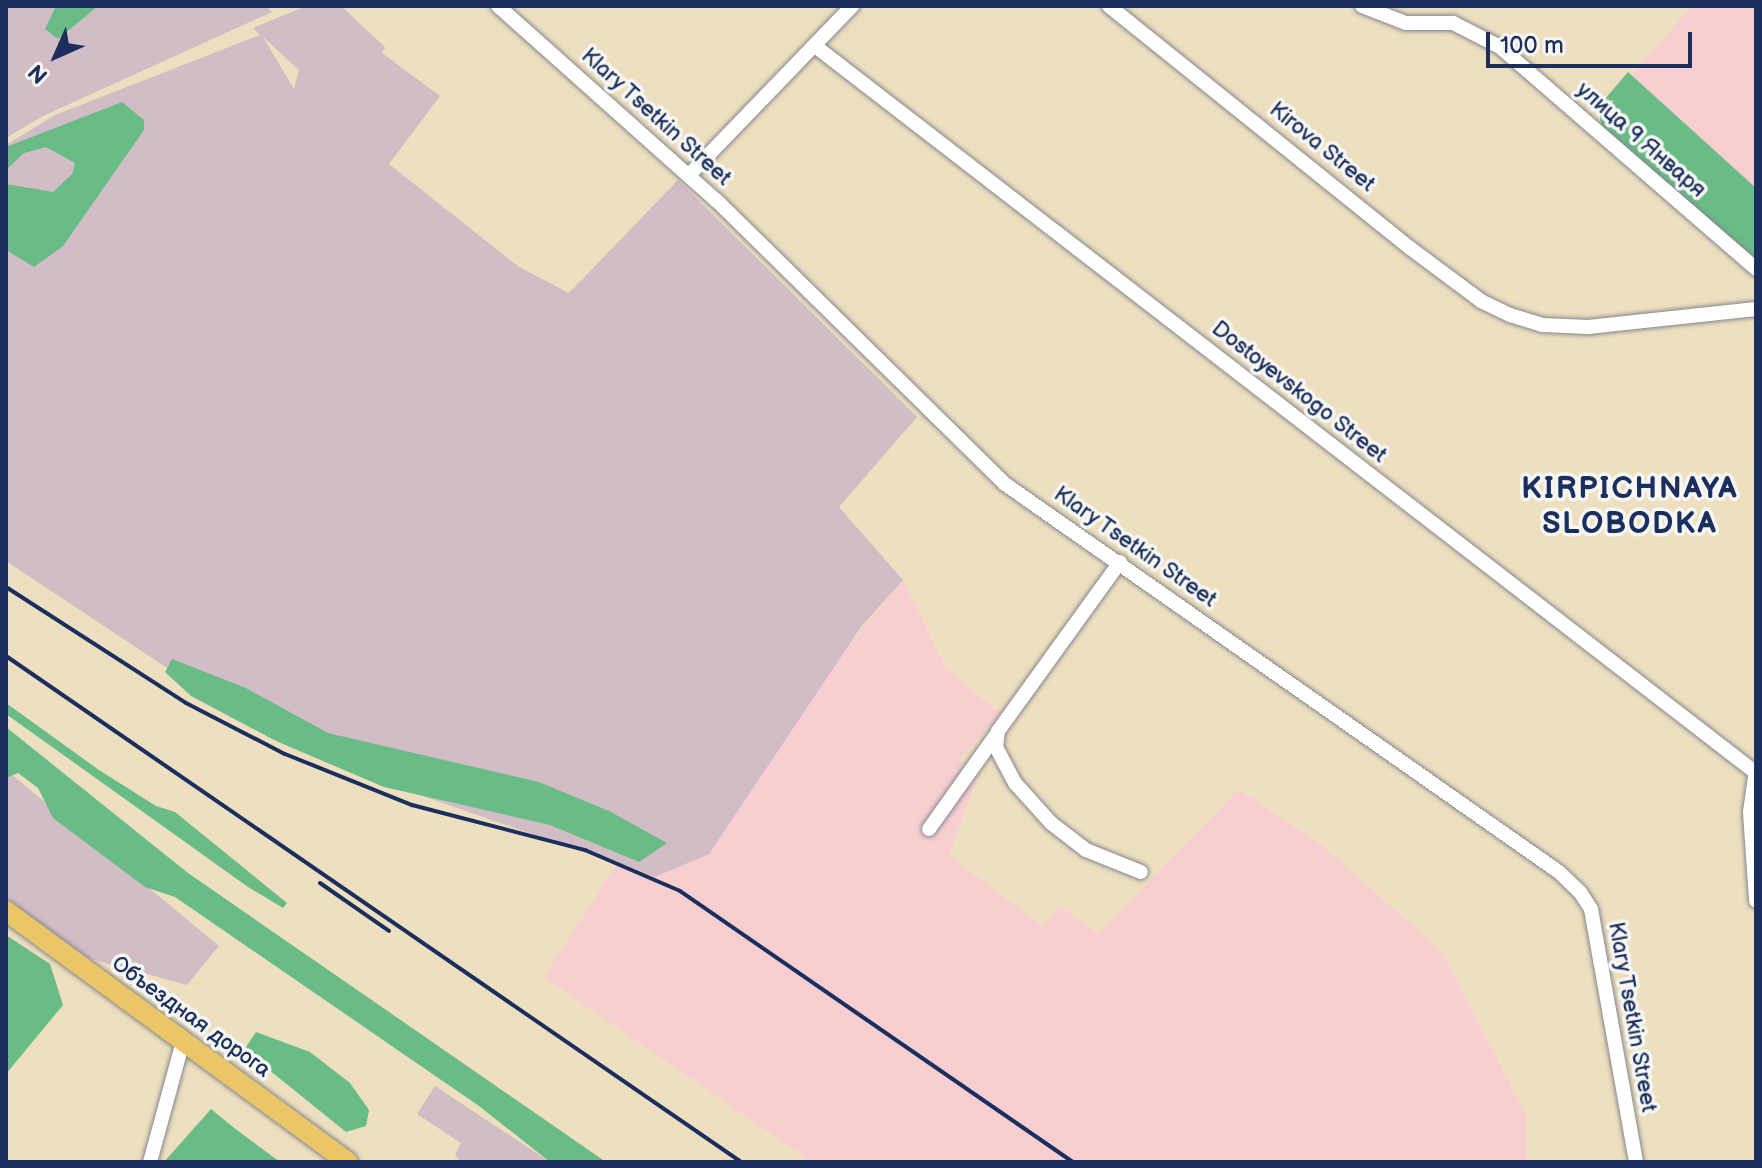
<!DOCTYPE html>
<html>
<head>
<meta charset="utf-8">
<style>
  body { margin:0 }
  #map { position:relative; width:1762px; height:1168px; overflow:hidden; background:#eddfbf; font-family:"Balsamiq Sans",sans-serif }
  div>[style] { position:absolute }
  .built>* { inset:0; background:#f7cfd1 }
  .industrial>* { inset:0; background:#d2bdc6 }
  .forest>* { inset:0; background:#6abc87 }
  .roads { filter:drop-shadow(0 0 2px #84878e) drop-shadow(0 0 2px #84878e) }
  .street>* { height:14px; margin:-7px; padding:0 7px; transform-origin:7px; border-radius:7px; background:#fff }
  .primary>* { height:20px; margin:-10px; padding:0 10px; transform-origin:10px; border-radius:10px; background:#ebc669 }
  .rail>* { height:4px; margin:-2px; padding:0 2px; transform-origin:2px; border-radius:2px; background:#1b2f5e }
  span { translate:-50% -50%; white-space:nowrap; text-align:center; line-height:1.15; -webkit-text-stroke:7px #f6f6f2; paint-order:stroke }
  .street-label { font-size:22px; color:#1b2f5e }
  .district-label { font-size:30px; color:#1b2f5e; font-weight:700; letter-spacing:2px }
  .frame { position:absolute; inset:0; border:8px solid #1b2f5e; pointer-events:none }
  .north { position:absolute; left:16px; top:16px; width:80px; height:80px; -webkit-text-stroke:6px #f6f6f2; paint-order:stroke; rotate:225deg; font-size:22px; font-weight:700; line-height:32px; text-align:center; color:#1b2f5e }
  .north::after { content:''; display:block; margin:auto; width:28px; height:36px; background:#1b2f5e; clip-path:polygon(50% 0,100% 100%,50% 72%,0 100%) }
  .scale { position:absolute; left:1486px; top:32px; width:206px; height:36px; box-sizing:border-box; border:4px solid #1b2f5e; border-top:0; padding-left:10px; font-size:24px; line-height:28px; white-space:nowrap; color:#1b2f5e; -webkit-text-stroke:6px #f6f6f2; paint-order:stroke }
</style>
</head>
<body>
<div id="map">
  <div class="built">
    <i style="clip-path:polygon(1692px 6px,1756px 6px,1756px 232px,1607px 102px)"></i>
    <i style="clip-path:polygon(903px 580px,946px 669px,1001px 714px,959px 760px,977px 777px,949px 856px,1043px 926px,1060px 906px,1098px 934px,1238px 790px,1320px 844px,1443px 953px,1526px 1115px,1527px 1162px,812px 1162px,544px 977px,619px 861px,655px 877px)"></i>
  </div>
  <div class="industrial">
    <i style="clip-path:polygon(6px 6px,266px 6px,272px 12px,43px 116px,6px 138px)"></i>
    <i style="clip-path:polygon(evenodd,306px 6px,341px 6px,385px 47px,382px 53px,440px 96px,389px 164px,519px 267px,569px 293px,678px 180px,917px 417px,839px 507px,903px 580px,861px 627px,709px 854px,655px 877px,417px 794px,173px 672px,6px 561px,6px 145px,55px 115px,260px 35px,253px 28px,306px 6px,263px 37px,299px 70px,294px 89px,263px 37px)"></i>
    <i style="clip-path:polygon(6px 770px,219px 946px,187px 985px,87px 958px,6px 898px)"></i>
    <i style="clip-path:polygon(435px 1086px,550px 1162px,461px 1162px,455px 1155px,461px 1143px,417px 1114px)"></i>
  </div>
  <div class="forest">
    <i style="clip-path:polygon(56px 6px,98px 6px,58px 39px,45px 29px)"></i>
    <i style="clip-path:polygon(1628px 72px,1756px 188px,1756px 263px,1601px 127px,1599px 106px)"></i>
    <i style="clip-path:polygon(122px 102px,144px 120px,144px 130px,63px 246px,34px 267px,6px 250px,6px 184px,53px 192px,72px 174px,75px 163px,46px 147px,24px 153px,6px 170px,6px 147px)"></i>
    <i style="clip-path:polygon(172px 659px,246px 688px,328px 733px,539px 782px,609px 811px,667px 843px,639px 862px,550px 825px,384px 787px,276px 741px,191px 696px,165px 672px)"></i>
    <i style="clip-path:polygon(6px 703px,99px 770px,156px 806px,175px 812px,287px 903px,283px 908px,248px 887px,6px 714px)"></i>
    <i style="clip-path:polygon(6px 727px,188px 873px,606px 1162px,550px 1162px,479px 1106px,175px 897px,145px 887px,53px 818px,38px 788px,18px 773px,6px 778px)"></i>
    <i style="clip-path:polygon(6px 935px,50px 964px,63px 1005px,6px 1074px)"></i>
    <i style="clip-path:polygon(256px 1032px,310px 1052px,350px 1083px,369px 1110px,366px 1126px,346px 1132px,263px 1065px,246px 1047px)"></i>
    <i style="clip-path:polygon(211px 1109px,233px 1127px,280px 1162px,164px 1162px)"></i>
  </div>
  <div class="roads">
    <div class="street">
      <i style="left:498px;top:6px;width:292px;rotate:41.7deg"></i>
      <i style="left:716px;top:200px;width:405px;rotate:44.5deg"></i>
      <i style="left:1005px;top:484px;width:676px;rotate:35.01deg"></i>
      <i style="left:1559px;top:872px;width:29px;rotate:44deg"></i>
      <i style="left:1580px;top:892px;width:20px;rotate:57deg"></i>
      <i style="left:1591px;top:909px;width:257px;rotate:79.9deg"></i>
      <i style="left:1109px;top:6px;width:386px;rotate:38.8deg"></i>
      <i style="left:1410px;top:248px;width:89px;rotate:36.7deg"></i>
      <i style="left:1481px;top:301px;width:32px;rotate:26deg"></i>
      <i style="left:1510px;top:315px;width:34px;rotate:17deg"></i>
      <i style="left:1543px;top:325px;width:45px;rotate:2.5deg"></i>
      <i style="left:1588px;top:327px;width:169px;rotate:-6.1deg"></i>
      <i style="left:1362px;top:6px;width:47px;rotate:21.1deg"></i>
      <i style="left:1406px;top:23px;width:47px"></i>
      <i style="left:1453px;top:23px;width:53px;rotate:27.1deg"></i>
      <i style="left:1500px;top:47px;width:339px;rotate:40.9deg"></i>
      <i style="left:815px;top:46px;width:1188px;rotate:37.68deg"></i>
      <i style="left:689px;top:175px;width:235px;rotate:-46deg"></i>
      <i style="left:1120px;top:562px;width:208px;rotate:125.8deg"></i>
      <i style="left:998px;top:731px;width:16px;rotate:97deg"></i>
      <i style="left:996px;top:747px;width:41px;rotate:62.2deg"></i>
      <i style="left:1015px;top:783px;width:54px;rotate:48deg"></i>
      <i style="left:1051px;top:823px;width:44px;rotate:37.6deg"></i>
      <i style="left:1086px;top:850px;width:59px;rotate:21.8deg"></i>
      <i style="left:1756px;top:770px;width:42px;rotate:98.1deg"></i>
      <i style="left:1750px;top:812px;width:89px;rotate:86.1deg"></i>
      <i style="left:929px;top:829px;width:115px;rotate:-54.5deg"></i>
      <i style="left:150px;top:1162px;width:125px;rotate:-74.7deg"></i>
    </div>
    <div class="primary">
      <i style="left:6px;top:911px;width:424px;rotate:36.3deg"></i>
    </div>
  </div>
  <div class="rail">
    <i style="left:6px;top:587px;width:214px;rotate:32.8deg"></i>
    <i style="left:186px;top:703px;width:111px;rotate:27.3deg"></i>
    <i style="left:285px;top:754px;width:137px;rotate:21.9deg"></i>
    <i style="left:412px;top:805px;width:179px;rotate:14.6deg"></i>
    <i style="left:585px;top:850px;width:103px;rotate:23.3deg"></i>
    <i style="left:680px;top:891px;width:477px;rotate:34.6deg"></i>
    <i style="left:6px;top:656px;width:892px;rotate:34.54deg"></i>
    <i style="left:320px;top:883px;width:84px;rotate:34.8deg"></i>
  </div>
  <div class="street-label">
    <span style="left:656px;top:117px;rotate:42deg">Klary Tsetkin Street</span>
    <span style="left:1641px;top:140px;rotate:41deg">улица 9 Января</span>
    <span style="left:1322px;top:147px;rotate:39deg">Kirova Street</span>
    <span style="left:1299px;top:392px;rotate:38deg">Dostoyevskogo Street</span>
    <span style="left:1135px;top:547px;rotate:35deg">Klary Tsetkin Street</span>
    <span style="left:191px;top:1017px;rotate:36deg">Объездная дорога</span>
    <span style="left:1632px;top:1017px;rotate:80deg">Klary Tsetkin Street</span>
  </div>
  <div class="district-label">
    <span style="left:1630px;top:506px">KIRPICHNAYA<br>SLOBODKA</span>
  </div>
  <div class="frame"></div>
  <div class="north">N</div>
  <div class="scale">100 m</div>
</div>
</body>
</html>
